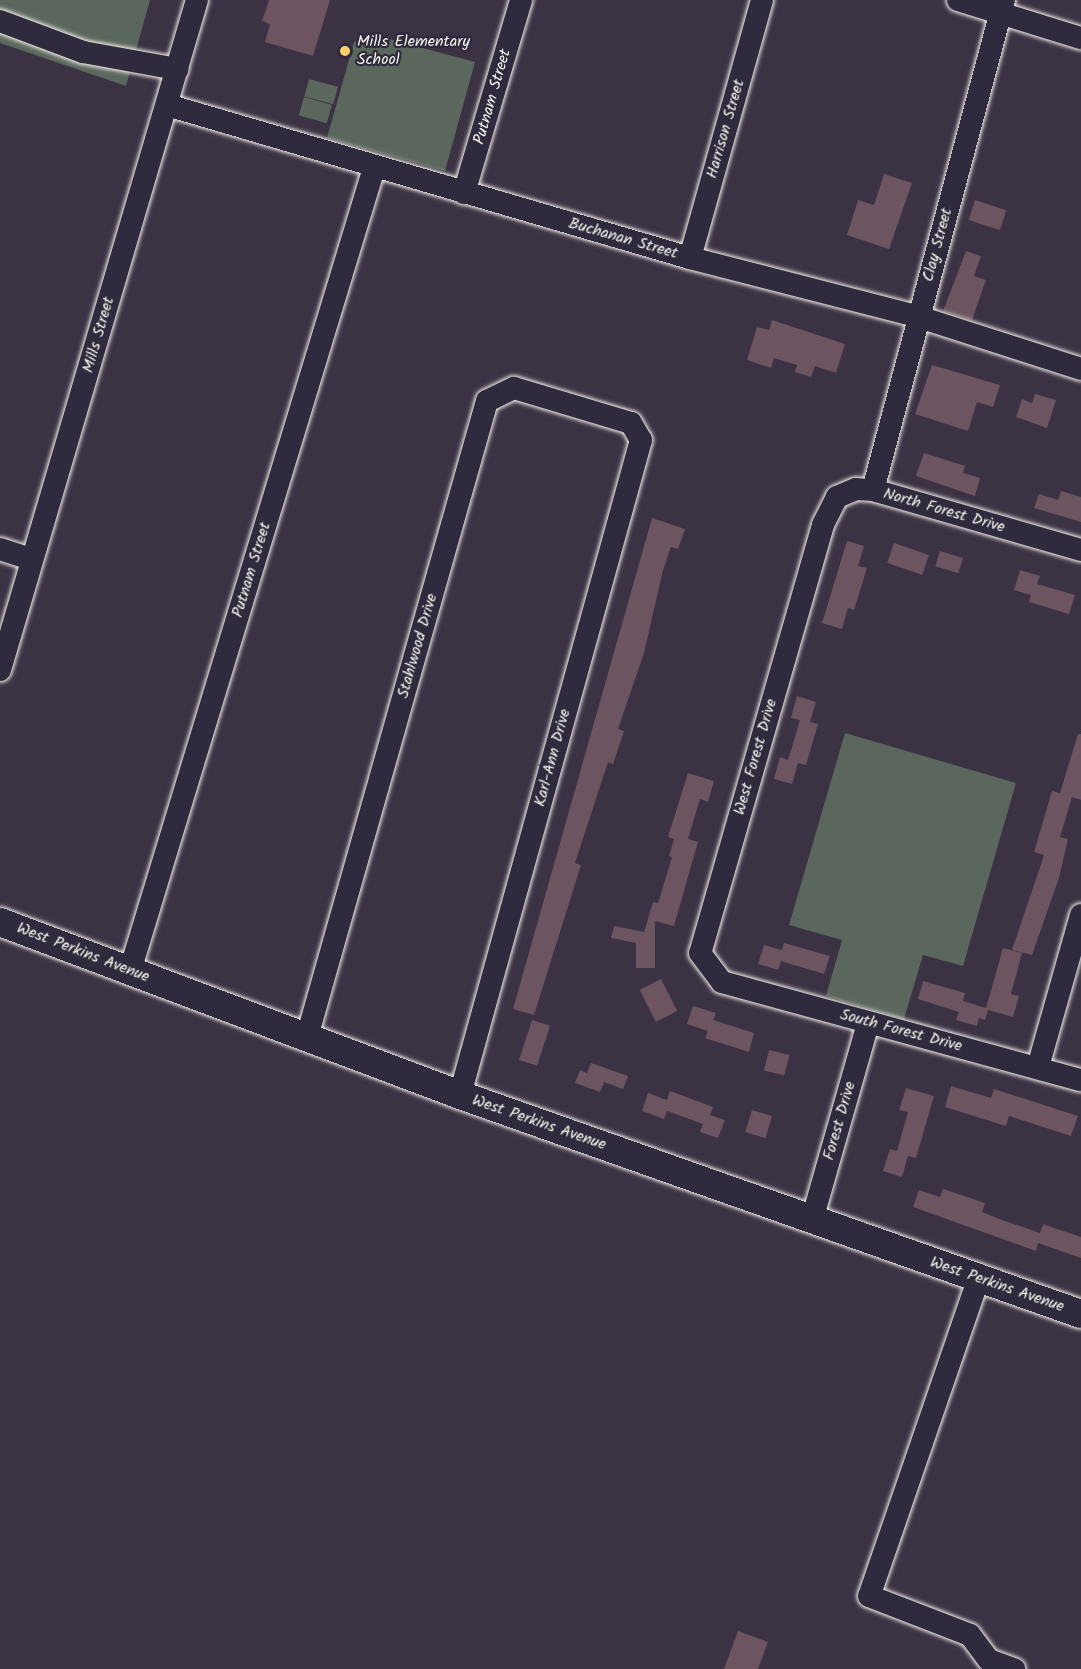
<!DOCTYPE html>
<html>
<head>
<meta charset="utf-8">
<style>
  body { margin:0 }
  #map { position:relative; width:1081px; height:1669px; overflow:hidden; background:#3b3244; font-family:Kalam,sans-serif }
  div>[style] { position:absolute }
  .green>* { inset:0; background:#5b675d; transform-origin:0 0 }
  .building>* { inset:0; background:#6c5460; transform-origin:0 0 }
  .roads { filter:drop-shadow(0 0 2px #f4f1e8) drop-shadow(0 0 2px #f4f1e8) }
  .minor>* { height:22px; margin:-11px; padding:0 11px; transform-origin:11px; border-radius:11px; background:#2f2a3d }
  .major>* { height:28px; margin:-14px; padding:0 14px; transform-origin:14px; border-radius:14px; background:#2f2a3d }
  .dots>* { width:16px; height:16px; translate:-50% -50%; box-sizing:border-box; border:3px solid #2f2a3d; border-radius:50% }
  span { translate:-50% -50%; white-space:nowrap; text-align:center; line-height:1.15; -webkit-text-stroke:4.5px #2f2a3d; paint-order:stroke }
  .poi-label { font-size:16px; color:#f4f1e8 }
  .left { translate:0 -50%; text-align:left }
  .street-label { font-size:16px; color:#f4f1e8 }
</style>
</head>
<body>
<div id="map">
  <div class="green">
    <i style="clip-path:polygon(0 0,150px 0,126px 86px,0 43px)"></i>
    <i style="clip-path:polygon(374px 35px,475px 62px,445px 171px,327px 138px,354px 42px)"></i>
    <i style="left:309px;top:79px;width:30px;height:18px;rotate:15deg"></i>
    <i style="left:304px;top:97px;width:29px;height:19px;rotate:16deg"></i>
    <i style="clip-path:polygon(845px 733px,1016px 783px,963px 966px,923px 955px,904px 1019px,826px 996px,842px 940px,789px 925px)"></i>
  </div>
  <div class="building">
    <i style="clip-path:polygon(269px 0,330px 0,313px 56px,265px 42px,270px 24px,262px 21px)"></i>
    <i style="clip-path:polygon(884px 174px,912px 183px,889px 249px,847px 235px,858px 200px,874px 205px)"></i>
    <i style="left:975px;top:200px;width:33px;height:21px;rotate:18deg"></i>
    <i style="clip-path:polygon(966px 251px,981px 256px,974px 276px,986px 280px,972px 320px,943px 311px)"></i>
    <i style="clip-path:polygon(772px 320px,845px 344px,836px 373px,815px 366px,811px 377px,795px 372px,797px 365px,774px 358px,771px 368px,747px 360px,757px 327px,769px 330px)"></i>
    <i style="clip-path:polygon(932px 365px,1000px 385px,993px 407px,977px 402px,968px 431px,915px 414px)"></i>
    <i style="clip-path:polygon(1035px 394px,1056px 400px,1047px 428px,1016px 417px,1022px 399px,1032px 403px)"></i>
    <i style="clip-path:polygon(924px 453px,965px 466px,963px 473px,980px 478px,975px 496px,916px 476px)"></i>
    <i style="clip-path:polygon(1061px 491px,1081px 497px,1081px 522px,1034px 508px,1039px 494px,1058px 500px)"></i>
    <i style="clip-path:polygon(652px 518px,685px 529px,678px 549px,671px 547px,663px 570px,644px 653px,618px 729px,624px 731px,613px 764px,608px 762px,575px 863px,581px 865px,534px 1015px,513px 1009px)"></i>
    <i style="clip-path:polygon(847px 541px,864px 546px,858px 566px,867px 568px,854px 610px,848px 608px,842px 629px,822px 623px)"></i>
    <i style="left:894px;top:543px;width:37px;height:21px;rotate:19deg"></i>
    <i style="left:940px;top:551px;width:24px;height:16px;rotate:17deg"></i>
    <i style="clip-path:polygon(1020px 570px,1040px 576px,1037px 584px,1075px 595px,1069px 614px,1029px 602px,1031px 595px,1014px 590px)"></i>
    <i style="clip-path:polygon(797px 696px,816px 702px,810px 722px,818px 724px,806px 765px,798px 763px,792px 784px,774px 779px,780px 757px,788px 760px,800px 720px,791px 718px)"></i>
    <i style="clip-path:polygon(1078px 734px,1081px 734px,1081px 800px,1072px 797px,1060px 837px,1068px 839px,1059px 878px,1032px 955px,1012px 950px,1044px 855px,1034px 852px,1052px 791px,1060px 793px)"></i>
    <i style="clip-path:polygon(688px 773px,714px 781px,708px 802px,700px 799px,688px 839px,698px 842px,674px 926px,655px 921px,655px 968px,636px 968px,636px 943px,611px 938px,614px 926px,644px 932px,653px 902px,658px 903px,672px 857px,669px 856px,674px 839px,668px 837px)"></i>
    <i style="clip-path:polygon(784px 943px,830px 956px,824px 974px,781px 961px,778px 970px,758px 964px,764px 945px,782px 950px)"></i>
    <i style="clip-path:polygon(1003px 948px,1022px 953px,1011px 994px,1019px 996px,1013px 1017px,988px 1010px,985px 1020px,979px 1018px,977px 1026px,956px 1020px,959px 1012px,918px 999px,923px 981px,965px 993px,963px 1001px,986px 1008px)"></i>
    <i style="left:661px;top:979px;width:36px;height:24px;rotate:63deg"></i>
    <i style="clip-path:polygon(693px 1006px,716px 1013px,713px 1020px,754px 1033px,749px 1052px,705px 1038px,708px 1031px,687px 1024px)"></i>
    <i style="left:532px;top:1020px;width:19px;height:42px;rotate:18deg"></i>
    <i style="left:769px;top:1050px;width:21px;height:21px;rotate:14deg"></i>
    <i style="clip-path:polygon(591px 1063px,628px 1076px,623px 1089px,604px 1082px,600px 1092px,575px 1083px,580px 1070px,587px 1073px)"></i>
    <i style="clip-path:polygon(951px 1086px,991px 1098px,994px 1089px,1078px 1116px,1071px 1136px,1009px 1116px,1006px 1126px,945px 1107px)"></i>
    <i style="clip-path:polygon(906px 1088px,934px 1096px,916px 1158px,908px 1156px,902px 1177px,883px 1171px,890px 1149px,897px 1151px,908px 1112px,899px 1110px)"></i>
    <i style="clip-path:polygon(670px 1091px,713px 1107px,710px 1115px,725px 1120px,718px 1138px,700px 1132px,703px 1124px,667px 1111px,664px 1119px,642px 1111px,648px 1093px,667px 1100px)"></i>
    <i style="left:752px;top:1110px;width:21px;height:23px;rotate:17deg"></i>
    <i style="clip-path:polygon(943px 1189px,985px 1203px,982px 1212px,1002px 1220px,1040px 1233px,1043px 1224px,1081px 1237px,1081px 1258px,1038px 1243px,1036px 1251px,913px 1207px,919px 1190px,940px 1197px)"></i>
    <i style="clip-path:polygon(738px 1631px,768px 1642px,758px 1669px,724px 1669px)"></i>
  </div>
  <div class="roads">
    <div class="minor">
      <i style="left:958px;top:0;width:129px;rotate:17.2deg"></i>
      <i style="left:0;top:21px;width:89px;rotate:20.5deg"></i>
      <i style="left:83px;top:52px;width:96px;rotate:10.3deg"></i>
      <i style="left:167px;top:105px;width:545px;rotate:16.31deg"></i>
      <i style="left:690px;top:258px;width:236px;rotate:14.4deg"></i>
      <i style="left:919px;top:317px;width:170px;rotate:17.8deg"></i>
      <i style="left:464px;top:193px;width:201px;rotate:-73.5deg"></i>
      <i style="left:690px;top:258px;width:268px;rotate:-74.4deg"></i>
      <i style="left:873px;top:490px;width:507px;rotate:-75.03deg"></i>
      <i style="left:0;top:549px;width:33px;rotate:18deg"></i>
      <i style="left:1081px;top:550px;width:216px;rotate:-163.9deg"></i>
      <i style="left:873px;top:490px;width:17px;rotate:-177deg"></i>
      <i style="left:856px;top:489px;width:21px;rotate:157deg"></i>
      <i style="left:837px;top:497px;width:31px;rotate:117deg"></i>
      <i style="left:823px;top:525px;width:445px;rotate:106deg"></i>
      <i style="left:700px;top:953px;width:36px;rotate:53deg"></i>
      <i style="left:722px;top:982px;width:372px;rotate:15.3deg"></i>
      <i style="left:0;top:670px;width:698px;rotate:-73.62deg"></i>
      <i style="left:130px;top:971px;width:839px;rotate:-73.1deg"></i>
      <i style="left:307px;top:1037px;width:661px;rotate:-74.2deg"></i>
      <i style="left:487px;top:401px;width:30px;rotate:-26deg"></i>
      <i style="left:514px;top:388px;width:122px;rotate:16.7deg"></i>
      <i style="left:631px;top:423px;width:20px;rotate:60deg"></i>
      <i style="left:641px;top:440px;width:680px;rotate:105.45deg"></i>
      <i style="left:1038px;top:1067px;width:158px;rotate:-74.2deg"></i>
      <i style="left:812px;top:1220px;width:205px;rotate:-74.1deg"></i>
      <i style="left:978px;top:1280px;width:334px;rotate:109deg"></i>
      <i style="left:869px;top:1596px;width:108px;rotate:21.1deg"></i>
      <i style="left:970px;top:1635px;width:31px;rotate:53deg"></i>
      <i style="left:989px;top:1660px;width:27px;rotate:20deg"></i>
    </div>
    <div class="major">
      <i style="left:0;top:922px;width:491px;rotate:20.6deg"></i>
      <i style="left:460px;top:1095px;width:658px;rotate:19.43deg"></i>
    </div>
  </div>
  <div class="dots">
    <i style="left:345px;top:51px;background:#ffd166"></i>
  </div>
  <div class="poi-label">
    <span class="left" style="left:357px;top:51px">Mills Elementary<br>School</span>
  </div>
  <div class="street-label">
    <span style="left:493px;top:97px;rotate:-74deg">Putnam Street</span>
    <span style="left:726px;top:129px;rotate:-74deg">Harrison Street</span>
    <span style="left:623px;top:239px;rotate:16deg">Buchanan Street</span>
    <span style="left:938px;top:245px;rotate:-75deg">Clay Street</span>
    <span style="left:99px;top:335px;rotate:-74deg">Mills Street</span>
    <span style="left:944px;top:511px;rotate:16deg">North Forest Drive</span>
    <span style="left:252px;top:570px;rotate:-73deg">Putnam Street</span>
    <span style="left:418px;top:646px;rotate:-74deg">Stahlwood Drive</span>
    <span style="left:756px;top:757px;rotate:-74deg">West Forest Drive</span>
    <span style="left:553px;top:758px;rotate:-75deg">Karl-Ann Drive</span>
    <span style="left:83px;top:953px;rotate:21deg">West Perkins Avenue</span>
    <span style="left:901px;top:1031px;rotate:15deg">South Forest Drive</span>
    <span style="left:840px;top:1121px;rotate:-74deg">Forest Drive</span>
    <span style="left:539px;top:1123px;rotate:19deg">West Perkins Avenue</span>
    <span style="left:997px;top:1285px;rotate:19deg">West Perkins Avenue</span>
  </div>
</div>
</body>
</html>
